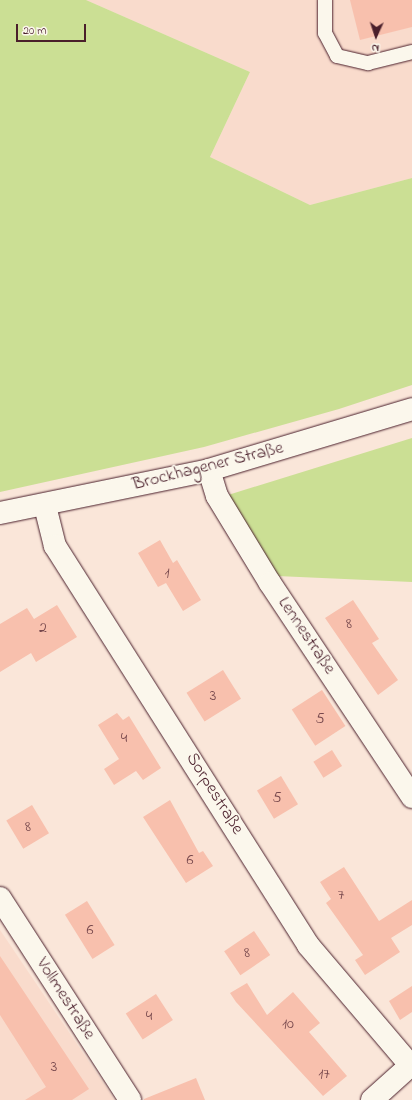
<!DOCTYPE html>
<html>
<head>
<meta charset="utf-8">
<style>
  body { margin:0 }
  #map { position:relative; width:412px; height:1100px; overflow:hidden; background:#fae6d9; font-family:"Indie Flower",sans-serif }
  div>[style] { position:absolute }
  .built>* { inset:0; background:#f9dbcc }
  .green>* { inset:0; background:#cbdf94 }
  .building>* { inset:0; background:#f8c0ad; transform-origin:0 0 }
  .roads { filter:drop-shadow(0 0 1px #4a1f2b) drop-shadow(0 0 1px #4a1f2b) }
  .service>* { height:14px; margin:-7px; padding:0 7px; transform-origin:7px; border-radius:7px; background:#fbf7ec }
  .minor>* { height:22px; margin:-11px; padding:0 11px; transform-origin:11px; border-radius:11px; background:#fbf7ec }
  .secondary>* { height:22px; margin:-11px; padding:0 11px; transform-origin:11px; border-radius:11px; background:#fbf7ec }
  span { translate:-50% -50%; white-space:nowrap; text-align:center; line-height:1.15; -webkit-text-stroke:3.5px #fbf7ec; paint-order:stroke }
  .number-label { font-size:16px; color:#76474c }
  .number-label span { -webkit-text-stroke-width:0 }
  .street-label { font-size:18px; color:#4a1f2b }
  .north { position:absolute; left:356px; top:16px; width:40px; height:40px; -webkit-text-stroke:3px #fbf7ec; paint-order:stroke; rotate:183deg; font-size:11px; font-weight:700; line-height:16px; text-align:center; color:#4a1f2b }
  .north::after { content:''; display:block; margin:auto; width:14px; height:18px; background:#4a1f2b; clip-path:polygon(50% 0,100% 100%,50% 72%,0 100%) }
  .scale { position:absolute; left:16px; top:24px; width:70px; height:18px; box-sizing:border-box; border:2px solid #4a1f2b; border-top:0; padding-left:5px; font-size:12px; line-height:14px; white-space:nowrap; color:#4a1f2b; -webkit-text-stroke:3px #fbf7ec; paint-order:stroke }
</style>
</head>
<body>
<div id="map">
  <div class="built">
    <i style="clip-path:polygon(86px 0,412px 0,412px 178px,310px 205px,210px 157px,250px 72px)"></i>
    <i style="clip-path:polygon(0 930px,112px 1096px,114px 1100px,0 1100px)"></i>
  </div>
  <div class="green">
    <i style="clip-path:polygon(0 0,86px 0,250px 72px,210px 157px,310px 205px,412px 178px,412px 385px,339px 409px,204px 447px,0 492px)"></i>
    <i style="clip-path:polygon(412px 438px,412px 582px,277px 576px,228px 495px)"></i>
  </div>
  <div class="building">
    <i style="clip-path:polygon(350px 0,412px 0,412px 27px,360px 40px)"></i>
    <i style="clip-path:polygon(160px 540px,173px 563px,177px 560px,201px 600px,183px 611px,166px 583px,158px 587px,138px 553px)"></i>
    <i style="clip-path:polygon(353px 600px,379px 639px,372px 643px,398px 680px,378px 695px,325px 618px)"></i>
    <i style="clip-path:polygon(57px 605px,77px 637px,36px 662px,31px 653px,0 672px,0 624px,27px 608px,34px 619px)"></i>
    <i style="left:223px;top:670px;width:34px;height:43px;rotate:58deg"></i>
    <i style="left:322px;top:690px;width:43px;height:36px;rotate:57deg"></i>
    <i style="clip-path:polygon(117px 713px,123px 720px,129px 716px,161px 768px,143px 780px,136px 771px,114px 785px,104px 769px,119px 759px,98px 725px)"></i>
    <i style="left:332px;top:750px;width:19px;height:22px;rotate:58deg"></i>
    <i style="left:281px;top:776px;width:33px;height:28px;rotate:59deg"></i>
    <i style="clip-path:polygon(170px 800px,199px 853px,203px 851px,213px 866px,186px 883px,143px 817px)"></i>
    <i style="left:32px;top:805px;width:33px;height:30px;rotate:59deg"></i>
    <i style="clip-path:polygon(344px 867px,379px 921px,412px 900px,412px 925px,391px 938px,400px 952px,365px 975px,355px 960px,363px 955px,326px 903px,331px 899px,320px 882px)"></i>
    <i style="left:87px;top:901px;width:52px;height:26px;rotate:58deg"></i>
    <i style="left:254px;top:931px;width:29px;height:36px;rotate:56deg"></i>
    <i style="clip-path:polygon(0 956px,89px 1089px,72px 1100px,25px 1100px,46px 1087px,0 1015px)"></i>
    <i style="clip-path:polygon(247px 983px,267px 1015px,293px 992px,320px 1023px,309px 1032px,347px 1076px,323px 1096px,236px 1002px,230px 993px)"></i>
    <i style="clip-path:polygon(412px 986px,412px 1012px,400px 1020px,389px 1001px)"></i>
    <i style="left:156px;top:994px;width:31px;height:36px;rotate:57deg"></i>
    <i style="clip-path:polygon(196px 1078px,205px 1100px,144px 1100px,144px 1099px)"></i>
  </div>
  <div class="roads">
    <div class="service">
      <i style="left:325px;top:0;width:33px;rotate:90deg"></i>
      <i style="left:325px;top:33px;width:26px;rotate:62deg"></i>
      <i style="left:337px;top:56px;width:32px;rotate:13deg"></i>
      <i style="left:368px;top:63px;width:45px;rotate:-14deg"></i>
    </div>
    <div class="minor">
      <i style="left:209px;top:470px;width:27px;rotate:73deg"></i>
      <i style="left:217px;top:496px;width:102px;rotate:58.7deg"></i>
      <i style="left:270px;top:583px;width:257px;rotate:56.4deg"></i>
      <i style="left:45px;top:506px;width:41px;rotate:76deg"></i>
      <i style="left:55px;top:546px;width:472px;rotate:57.6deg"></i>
      <i style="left:308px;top:945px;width:157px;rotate:49.6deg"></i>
      <i style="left:0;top:898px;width:240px;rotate:57.2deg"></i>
      <i style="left:372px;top:1100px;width:54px;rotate:-42deg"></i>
    </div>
    <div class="secondary">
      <i style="left:0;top:513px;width:213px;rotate:-11.6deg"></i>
      <i style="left:209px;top:470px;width:212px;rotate:-16.7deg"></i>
    </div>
  </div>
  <div class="number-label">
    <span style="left:167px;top:573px">1</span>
    <span style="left:349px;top:624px">8</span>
    <span style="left:43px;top:628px">2</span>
    <span style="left:213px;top:696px">3</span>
    <span style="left:320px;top:719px">5</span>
    <span style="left:124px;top:738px">4</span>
    <span style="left:277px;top:798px">5</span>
    <span style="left:28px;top:827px">8</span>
    <span style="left:190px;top:860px">6</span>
    <span style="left:341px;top:895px">7</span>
    <span style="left:90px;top:930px">6</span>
    <span style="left:247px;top:953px">8</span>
    <span style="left:149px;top:1016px">4</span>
    <span style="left:288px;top:1024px">10</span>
    <span style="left:54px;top:1067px">3</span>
    <span style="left:324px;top:1074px">17</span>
  </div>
  <div class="street-label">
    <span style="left:208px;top:467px;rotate:-14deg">Brockhagener Straße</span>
    <span style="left:306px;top:636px;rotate:56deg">Lennestraße</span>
    <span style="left:214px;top:794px;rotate:58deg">Sorpestraße</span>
    <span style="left:65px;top:999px;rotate:57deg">Vollmestraße</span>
  </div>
  <div class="north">N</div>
  <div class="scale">20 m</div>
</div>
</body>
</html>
